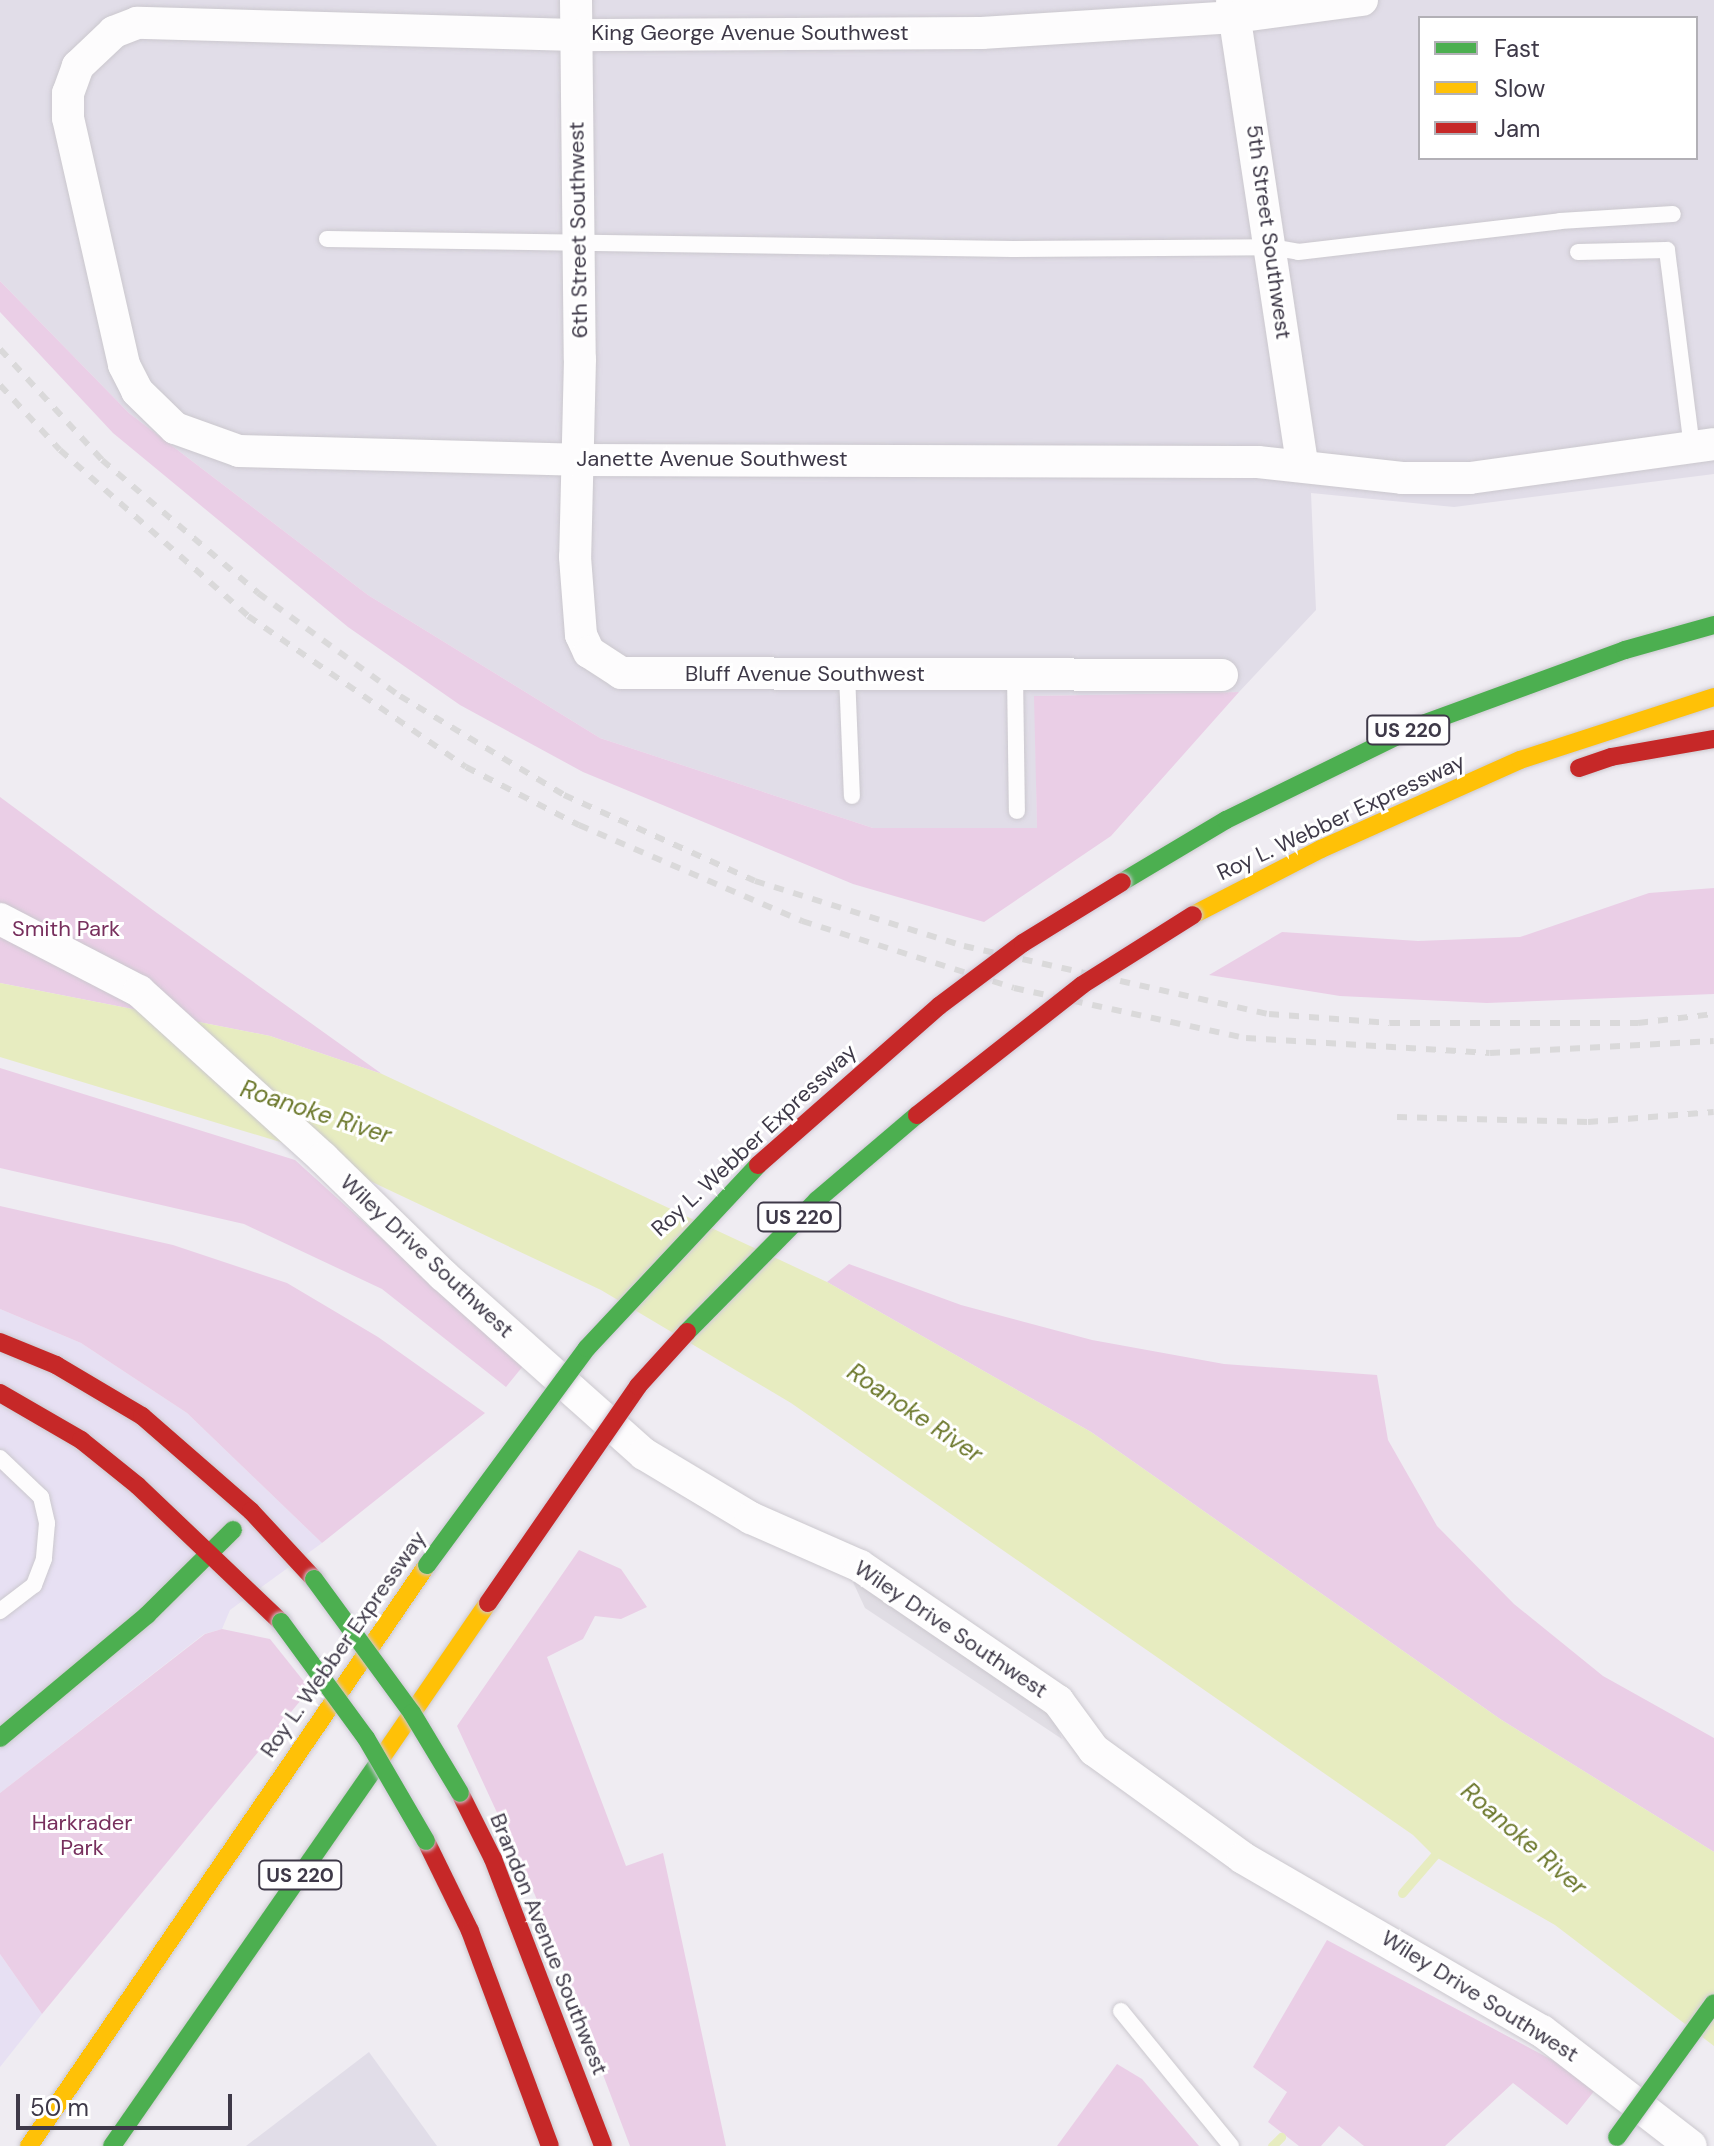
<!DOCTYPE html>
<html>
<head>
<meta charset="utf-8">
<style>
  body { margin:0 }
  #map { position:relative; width:1714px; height:2146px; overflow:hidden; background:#efecf2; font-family:"DM Sans",sans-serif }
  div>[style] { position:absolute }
  .residential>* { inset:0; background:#e1dde8 }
  .commercial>* { inset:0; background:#e7e0f3 }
  .green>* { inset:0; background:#eacee6 }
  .parking>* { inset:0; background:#e0dde4 }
  .water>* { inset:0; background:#e7ecc0 }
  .stream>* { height:9px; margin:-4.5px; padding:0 4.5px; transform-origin:4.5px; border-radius:4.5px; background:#e7ecc0 }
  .roads { filter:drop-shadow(0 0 2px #cbc8ce) drop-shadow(0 0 2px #cbc8ce) }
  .lane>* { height:16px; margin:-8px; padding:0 8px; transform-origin:8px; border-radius:8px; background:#fdfcfd }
  .street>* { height:32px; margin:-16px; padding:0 16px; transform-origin:16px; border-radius:16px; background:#fdfcfd }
  .fast>* { height:18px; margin:-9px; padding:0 9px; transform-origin:9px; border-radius:9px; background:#4caf50 }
  .slow>* { height:18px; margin:-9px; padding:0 9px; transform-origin:9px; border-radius:9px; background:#ffc107 }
  .jam>* { height:18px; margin:-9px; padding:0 9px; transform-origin:9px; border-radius:9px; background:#c62828 }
  .rail>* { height:6px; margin-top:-3px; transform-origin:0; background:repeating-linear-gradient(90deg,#dad9da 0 10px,transparent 0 20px) }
  .bridges { filter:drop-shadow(0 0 2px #cec8d5) drop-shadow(0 0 2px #cec8d5) }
  .fast-bridge>* { height:18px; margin:-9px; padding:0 9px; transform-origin:9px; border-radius:9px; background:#4caf50 }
  .jam-bridge>* { height:18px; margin:-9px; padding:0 9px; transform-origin:9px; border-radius:9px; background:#c62828 }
  span { translate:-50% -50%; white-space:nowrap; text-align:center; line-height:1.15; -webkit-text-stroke:6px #fff; paint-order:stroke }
  .shield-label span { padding:2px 6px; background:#fff; border:2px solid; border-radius:6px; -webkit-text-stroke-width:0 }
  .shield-label { font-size:20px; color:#3e3948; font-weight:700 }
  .street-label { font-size:22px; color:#3e3948 }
  .park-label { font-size:22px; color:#772f5d }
  .water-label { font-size:24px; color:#6b772a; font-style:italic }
  .legend { position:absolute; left:1418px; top:16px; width:280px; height:144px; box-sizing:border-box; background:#fff; border:2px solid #b2b0b6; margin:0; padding:10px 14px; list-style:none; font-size:24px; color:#3e3948 }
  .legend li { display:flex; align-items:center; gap:16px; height:40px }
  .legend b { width:40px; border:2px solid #b2b0b6 }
  .scale { position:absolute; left:16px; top:2094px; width:216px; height:36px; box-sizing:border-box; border:4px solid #3e3948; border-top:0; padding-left:10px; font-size:24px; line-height:28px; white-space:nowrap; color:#3e3948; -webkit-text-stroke:6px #fff; paint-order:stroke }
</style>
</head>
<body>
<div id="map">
  <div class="residential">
    <i style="clip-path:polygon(evenodd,0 0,1714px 0,1714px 474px,1454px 507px,1311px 493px,1316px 610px,1239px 692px,1035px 696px,1037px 828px,873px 828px,600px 738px,368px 595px,129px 413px,0 281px,0 0,1420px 18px,1696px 18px,1696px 158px,1420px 158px,1420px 18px)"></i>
    <i style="clip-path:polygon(369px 2052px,437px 2146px,246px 2146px)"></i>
  </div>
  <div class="commercial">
    <i style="clip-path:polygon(0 1309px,81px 1343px,187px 1413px,322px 1543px,230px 1610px,222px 1629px,204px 1634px,0 1793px)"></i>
    <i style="clip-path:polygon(0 1954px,42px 2014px,0 2067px)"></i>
  </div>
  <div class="green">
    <i style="clip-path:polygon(0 281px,129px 413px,368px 595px,600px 738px,873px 828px,1037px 828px,1034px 696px,1239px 692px,1111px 836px,984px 922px,853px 884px,583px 772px,460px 705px,348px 627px,113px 433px,0 312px)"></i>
    <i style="clip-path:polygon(0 797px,157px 913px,382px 1074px,270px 1036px,0 983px)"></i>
    <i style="clip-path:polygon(1714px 888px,1714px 994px,1487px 1003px,1340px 996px,1209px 975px,1282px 932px,1418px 941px,1520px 937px,1649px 893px)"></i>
    <i style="clip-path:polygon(0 1068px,295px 1160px,523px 1366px,506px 1387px,382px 1289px,244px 1224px,0 1168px)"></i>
    <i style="clip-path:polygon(0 1206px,173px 1245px,287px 1283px,378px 1337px,485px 1413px,322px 1543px,187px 1413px,81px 1343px,0 1309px)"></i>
    <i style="clip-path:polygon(849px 1264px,961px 1305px,1092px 1340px,1224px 1364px,1377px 1375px,1388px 1440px,1437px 1526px,1514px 1604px,1603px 1676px,1714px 1738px,1714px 1852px,1500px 1719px,1091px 1432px,827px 1282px)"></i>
    <i style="clip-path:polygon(579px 1550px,621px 1569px,647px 1607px,621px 1619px,595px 1616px,583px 1639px,547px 1657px,626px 1866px,663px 1853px,726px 2146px,630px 2146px,535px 1895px,457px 1726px)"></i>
    <i style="clip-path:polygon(222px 1629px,270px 1639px,310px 1689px,42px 2014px,0 1954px,0 1793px,205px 1634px)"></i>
    <i style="clip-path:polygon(1327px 1940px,1406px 1982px,1599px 2085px,1567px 2125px,1513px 2083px,1445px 2146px,1364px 2146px,1339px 2126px,1321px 2146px,1299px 2146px,1268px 2122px,1287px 2092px,1253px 2067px)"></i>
    <i style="clip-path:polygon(1117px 2064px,1142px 2079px,1199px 2146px,1057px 2146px)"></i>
  </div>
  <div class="parking">
    <i style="clip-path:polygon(846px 1567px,1045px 1696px,1062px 1739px,865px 1608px)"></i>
  </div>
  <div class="water">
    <i style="clip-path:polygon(0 983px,270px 1036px,382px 1074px,827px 1282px,1091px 1432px,1500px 1719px,1714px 1852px,1714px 2046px,1555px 1925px,1434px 1856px,1413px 1835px,791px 1403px,601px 1290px,300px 1148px,0 1057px)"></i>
  </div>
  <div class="stream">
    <i style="left:1402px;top:1893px;width:58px;rotate:-49.2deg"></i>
    <i style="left:1272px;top:2146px;width:13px;rotate:-45deg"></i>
  </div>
  <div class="roads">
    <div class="lane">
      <i style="left:327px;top:239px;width:686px;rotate:0.84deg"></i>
      <i style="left:1013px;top:249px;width:258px;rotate:-0.4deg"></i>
      <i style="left:1271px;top:247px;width:27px;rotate:10deg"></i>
      <i style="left:1298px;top:252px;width:264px;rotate:-6.7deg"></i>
      <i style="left:1560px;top:221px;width:113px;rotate:-3.5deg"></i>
      <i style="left:1578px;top:252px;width:89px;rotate:-1.3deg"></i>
      <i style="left:1667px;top:250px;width:200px;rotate:82.8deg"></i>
      <i style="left:847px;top:674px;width:122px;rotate:87.7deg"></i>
      <i style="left:1015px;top:675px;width:136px;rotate:89.2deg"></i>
      <i style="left:0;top:1458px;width:57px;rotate:43.6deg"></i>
      <i style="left:41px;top:1497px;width:27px;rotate:77deg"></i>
      <i style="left:47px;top:1523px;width:36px;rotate:95deg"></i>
      <i style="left:44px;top:1559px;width:28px;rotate:111deg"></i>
      <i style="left:34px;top:1585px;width:43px;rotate:142.6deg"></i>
      <i style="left:1121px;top:2011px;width:174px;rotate:50.8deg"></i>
    </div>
    <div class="street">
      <i style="left:576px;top:0;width:359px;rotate:89.4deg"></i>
      <i style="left:580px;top:359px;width:198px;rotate:91.4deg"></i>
      <i style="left:575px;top:557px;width:78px;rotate:85.6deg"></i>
      <i style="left:581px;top:635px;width:19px;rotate:65deg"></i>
      <i style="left:589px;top:652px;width:38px;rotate:33deg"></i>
      <i style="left:621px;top:673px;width:601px;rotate:0.19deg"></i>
      <i style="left:1232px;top:0;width:469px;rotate:81.4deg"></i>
      <i style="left:1362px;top:0;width:128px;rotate:172.4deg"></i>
      <i style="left:1235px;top:17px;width:254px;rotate:176.4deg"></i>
      <i style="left:982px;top:33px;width:407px;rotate:179.7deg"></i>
      <i style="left:575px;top:35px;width:438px;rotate:-178.4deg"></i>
      <i style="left:137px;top:23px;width:25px;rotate:159deg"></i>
      <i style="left:114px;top:32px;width:50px;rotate:136.6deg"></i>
      <i style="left:78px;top:66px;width:29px;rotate:110deg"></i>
      <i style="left:68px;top:93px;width:25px;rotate:90deg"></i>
      <i style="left:68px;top:118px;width:253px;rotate:77.2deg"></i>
      <i style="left:124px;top:365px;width:29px;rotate:63deg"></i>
      <i style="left:137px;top:391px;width:53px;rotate:44.2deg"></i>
      <i style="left:175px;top:428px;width:68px;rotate:19.8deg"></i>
      <i style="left:239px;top:451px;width:338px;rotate:1.5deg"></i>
      <i style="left:577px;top:460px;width:681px;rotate:0.17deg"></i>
      <i style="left:1258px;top:462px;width:145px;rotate:6.3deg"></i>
      <i style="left:1402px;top:478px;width:68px"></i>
      <i style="left:1470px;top:478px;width:246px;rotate:-7.9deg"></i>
      <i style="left:0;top:919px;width:157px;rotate:27.4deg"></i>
      <i style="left:139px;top:991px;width:248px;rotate:42.2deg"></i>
      <i style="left:323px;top:1158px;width:168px;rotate:44.3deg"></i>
      <i style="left:443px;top:1275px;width:269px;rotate:41.7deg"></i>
      <i style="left:644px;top:1454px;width:125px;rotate:30.9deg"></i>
      <i style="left:751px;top:1518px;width:119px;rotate:23.8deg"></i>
      <i style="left:860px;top:1566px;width:240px;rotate:34.3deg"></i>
      <i style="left:1058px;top:1701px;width:61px;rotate:53.7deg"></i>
      <i style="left:1094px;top:1750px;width:184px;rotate:35.9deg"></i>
      <i style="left:1243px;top:1858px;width:345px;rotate:30.1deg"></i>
      <i style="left:1542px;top:2031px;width:188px;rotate:37.7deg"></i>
    </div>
    <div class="fast">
      <i style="left:1122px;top:882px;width:121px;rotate:-30.8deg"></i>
      <i style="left:1226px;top:820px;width:216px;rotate:-26.1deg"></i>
      <i style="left:1420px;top:725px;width:218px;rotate:-20.1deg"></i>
      <i style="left:1625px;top:650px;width:92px;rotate:-15.7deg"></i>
      <i style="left:0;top:1738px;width:192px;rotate:-39.9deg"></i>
      <i style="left:147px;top:1615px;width:121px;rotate:-44.7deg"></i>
      <i style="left:112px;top:2146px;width:470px;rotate:-55.2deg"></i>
    </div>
    <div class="slow">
      <i style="left:1193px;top:915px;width:144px;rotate:-27.3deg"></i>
      <i style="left:1321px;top:849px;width:218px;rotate:-24.1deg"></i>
      <i style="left:1520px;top:760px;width:204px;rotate:-18deg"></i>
      <i style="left:380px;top:1760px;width:191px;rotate:-55.5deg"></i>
      <i style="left:29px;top:2146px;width:704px;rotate:-55.59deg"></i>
    </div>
    <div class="jam">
      <i style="left:1579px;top:768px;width:34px;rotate:-19deg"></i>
      <i style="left:1611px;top:757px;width:105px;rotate:-9.9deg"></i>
      <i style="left:0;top:1342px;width:61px;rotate:22.3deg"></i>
      <i style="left:56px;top:1365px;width:100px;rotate:30.7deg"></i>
      <i style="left:142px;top:1416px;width:145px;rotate:41.1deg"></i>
      <i style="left:251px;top:1511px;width:93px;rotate:47.2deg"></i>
      <i style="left:0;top:1393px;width:94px;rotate:30.1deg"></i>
      <i style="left:81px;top:1440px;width:73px;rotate:38.9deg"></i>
      <i style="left:138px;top:1486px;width:197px;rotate:43.6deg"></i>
      <i style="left:460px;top:1793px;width:74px;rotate:63.4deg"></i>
      <i style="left:493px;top:1859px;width:307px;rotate:69deg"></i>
      <i style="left:426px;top:1841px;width:100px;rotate:63.9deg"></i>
      <i style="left:470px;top:1931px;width:229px;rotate:69.6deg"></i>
    </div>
  </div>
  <div class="rail">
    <i style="left:0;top:349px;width:151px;rotate:47.4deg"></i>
    <i style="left:102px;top:460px;width:205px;rotate:40.4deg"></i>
    <i style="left:258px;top:593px;width:175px;rotate:36deg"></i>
    <i style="left:400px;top:696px;width:192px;rotate:31.1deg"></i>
    <i style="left:564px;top:795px;width:209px;rotate:24.2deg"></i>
    <i style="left:755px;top:881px;width:219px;rotate:17.3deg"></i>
    <i style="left:964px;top:946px;width:312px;rotate:12.6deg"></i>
    <i style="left:1269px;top:1014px;width:121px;rotate:4.3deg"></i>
    <i style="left:1390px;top:1023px;width:248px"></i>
    <i style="left:1638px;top:1023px;width:77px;rotate:-6.8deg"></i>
    <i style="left:0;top:385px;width:88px;rotate:47.3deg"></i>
    <i style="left:60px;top:450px;width:251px;rotate:41.4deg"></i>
    <i style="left:248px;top:616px;width:265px;rotate:34.7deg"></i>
    <i style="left:466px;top:767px;width:127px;rotate:27.2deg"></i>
    <i style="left:579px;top:825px;width:243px;rotate:23.3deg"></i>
    <i style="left:802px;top:921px;width:222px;rotate:17.5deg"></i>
    <i style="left:1014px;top:988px;width:237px;rotate:12.2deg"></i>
    <i style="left:1246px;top:1038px;width:244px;rotate:3.5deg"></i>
    <i style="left:1490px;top:1053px;width:224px;rotate:-3.1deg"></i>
    <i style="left:1397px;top:1117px;width:191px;rotate:1.5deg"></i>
    <i style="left:1588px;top:1122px;width:126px;rotate:-4.5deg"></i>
  </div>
  <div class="bridges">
    <div class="fast-bridge">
      <i style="left:687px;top:1332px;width:185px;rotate:-45.4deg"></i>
      <i style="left:817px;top:1200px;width:131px;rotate:-40.4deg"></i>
      <i style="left:427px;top:1565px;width:270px;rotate:-53.6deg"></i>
      <i style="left:587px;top:1348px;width:250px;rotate:-46.9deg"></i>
      <i style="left:314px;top:1579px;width:166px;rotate:53.8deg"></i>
      <i style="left:412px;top:1713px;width:93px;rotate:59deg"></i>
      <i style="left:281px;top:1622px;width:144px;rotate:53.8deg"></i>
      <i style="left:366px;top:1738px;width:119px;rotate:59.8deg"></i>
      <i style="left:1617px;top:2137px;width:165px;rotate:-54.1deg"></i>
    </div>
    <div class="jam-bridge">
      <i style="left:917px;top:1115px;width:210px;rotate:-38.2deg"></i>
      <i style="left:1082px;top:985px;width:131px;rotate:-32.2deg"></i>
      <i style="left:758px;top:1165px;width:241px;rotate:-41.3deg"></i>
      <i style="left:939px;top:1006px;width:105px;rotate:-36.9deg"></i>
      <i style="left:1023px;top:943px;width:116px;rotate:-31.6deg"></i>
      <i style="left:488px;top:1603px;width:264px;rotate:-55.3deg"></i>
      <i style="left:638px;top:1386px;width:73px;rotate:-47.8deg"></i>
    </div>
  </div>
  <div class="shield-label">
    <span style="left:1408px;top:730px">US 220</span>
    <span style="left:799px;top:1217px">US 220</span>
    <span style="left:300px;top:1875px">US 220</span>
  </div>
  <div class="street-label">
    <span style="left:750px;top:33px">King George Avenue Southwest</span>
    <span style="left:578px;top:230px;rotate:-91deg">6th Street Southwest</span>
    <span style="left:1269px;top:232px;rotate:82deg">5th Street Southwest</span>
    <span style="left:712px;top:459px">Janette Avenue Southwest</span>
    <span style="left:805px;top:674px">Bluff Avenue Southwest</span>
    <span style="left:1341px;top:817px;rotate:-25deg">Roy L. Webber Expressway</span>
    <span style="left:754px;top:1140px;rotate:-43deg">Roy L. Webber Expressway</span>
    <span style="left:427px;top:1256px;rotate:43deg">Wiley Drive Southwest</span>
    <span style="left:951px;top:1629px;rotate:34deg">Wiley Drive Southwest</span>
    <span style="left:343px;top:1644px;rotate:-55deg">Roy L. Webber Expressway</span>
    <span style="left:549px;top:1944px;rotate:68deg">Brandon Avenue Southwest</span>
    <span style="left:1480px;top:1996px;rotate:32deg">Wiley Drive Southwest</span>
  </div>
  <div class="park-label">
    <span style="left:66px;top:929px">Smith Park</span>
    <span style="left:82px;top:1835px">Harkrader<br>Park</span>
  </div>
  <div class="water-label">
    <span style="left:316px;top:1112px;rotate:18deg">Roanoke River</span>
    <span style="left:915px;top:1413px;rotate:34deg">Roanoke River</span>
    <span style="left:1524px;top:1839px;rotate:41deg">Roanoke River</span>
  </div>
  <ul class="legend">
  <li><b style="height:10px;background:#4caf50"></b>Fast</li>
  <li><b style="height:10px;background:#ffc107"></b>Slow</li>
  <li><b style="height:10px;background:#c62828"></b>Jam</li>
  </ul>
  <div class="scale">50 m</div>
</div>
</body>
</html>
